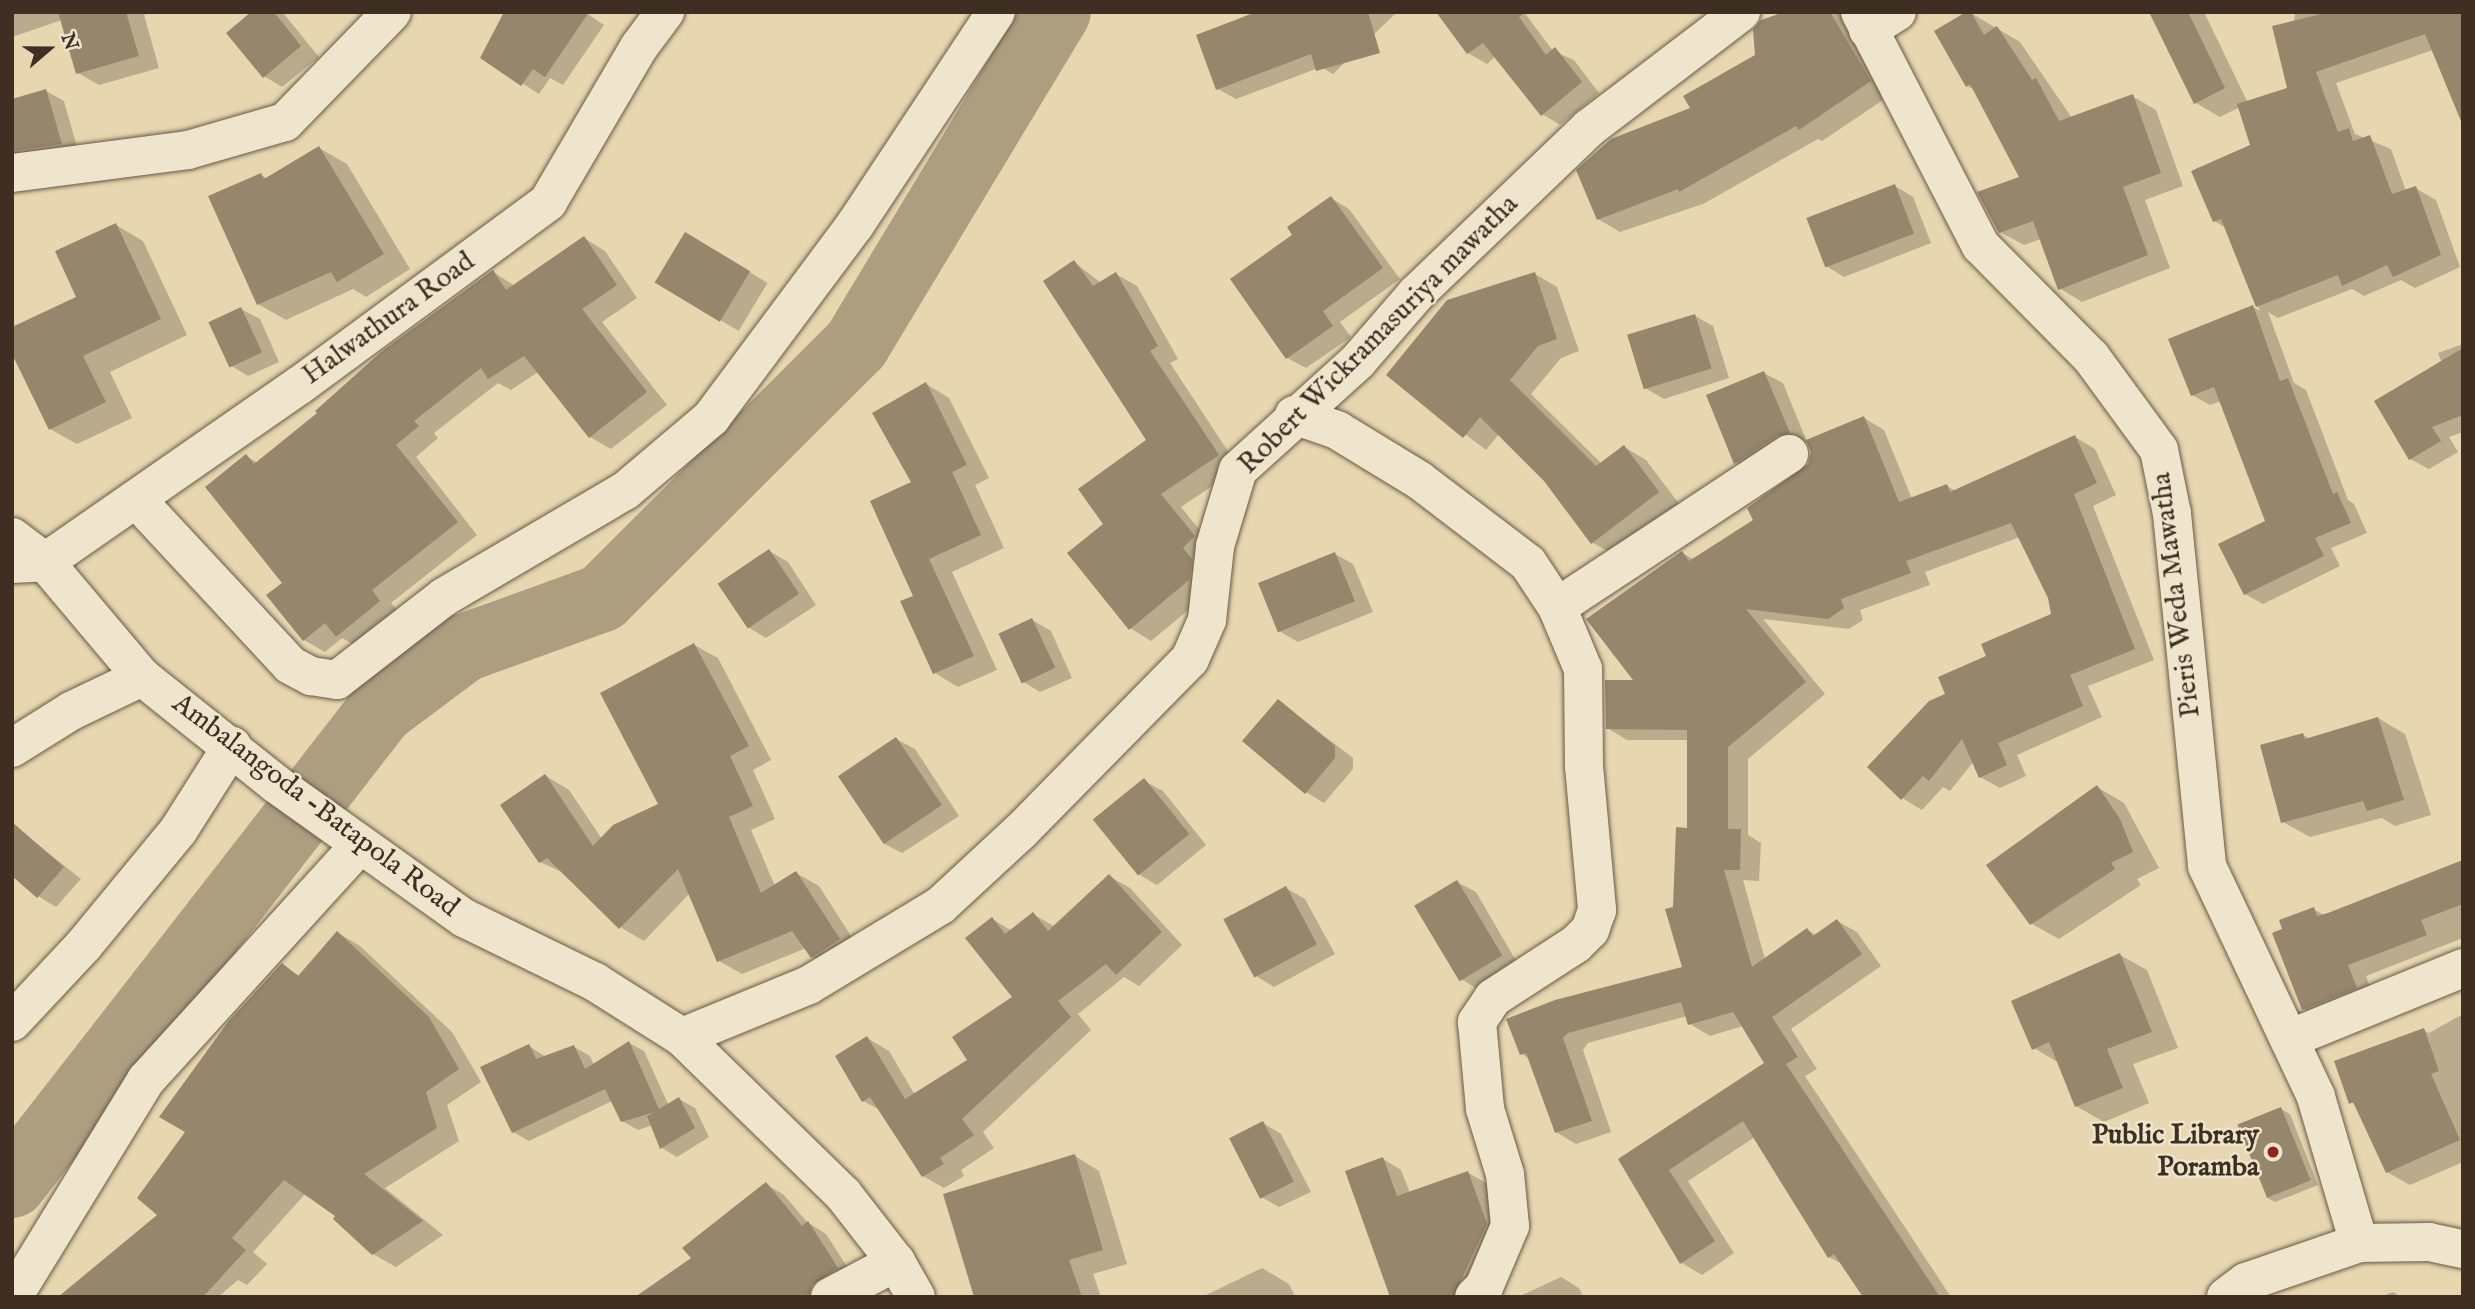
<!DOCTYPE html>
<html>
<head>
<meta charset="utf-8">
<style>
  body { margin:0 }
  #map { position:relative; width:2475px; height:1309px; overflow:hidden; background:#e6d7b0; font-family:"IM FELL English",serif }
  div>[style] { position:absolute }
  .shadow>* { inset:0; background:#0003; transform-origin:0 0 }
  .river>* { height:68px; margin:-34px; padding:0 34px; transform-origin:34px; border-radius:34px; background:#ad9e80 }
  .building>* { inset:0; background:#96866c; transform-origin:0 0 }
  .roads { filter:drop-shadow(0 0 2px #695946) drop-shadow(0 0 2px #695946) }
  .street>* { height:38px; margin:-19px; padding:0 19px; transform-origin:19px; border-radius:19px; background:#efe5cc }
  .secondary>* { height:38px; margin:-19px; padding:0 19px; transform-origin:19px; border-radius:19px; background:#efe5cc }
  .dots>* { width:19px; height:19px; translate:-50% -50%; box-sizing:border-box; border:4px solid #efe5cc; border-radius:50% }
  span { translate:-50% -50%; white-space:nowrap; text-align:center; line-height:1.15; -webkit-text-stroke:5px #efe5cc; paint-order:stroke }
  .street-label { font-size:28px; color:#3f2f23 }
  .poi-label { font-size:28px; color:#3f2f23; font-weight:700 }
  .right { translate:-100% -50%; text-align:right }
  .frame { position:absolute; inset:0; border:14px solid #3f2f23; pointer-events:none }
  .north { position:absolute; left:14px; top:14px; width:70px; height:70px; -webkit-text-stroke:5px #efe5cc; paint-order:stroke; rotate:70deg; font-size:19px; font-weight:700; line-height:28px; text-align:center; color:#3f2f23 }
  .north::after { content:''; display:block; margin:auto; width:24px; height:32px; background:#3f2f23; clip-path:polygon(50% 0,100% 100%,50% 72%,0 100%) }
</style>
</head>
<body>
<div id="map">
  <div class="shadow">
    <i style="clip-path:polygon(12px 12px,152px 12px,144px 15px,159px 68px,99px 85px,78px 73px,62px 20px,12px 37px)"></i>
    <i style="clip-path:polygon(254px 12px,284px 14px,319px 57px,282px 87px,264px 76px)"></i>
    <i style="clip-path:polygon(585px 12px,604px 25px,563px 85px,550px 78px,539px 94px,483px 58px)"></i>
    <i style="clip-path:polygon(1261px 12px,1397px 12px,1333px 74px,1321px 67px,1236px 99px,1218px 89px)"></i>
    <i style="clip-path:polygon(1524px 12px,1553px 51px,1574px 60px,1599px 93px,1560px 125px,1542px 114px,1496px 56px,1487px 64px,1468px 53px)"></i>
    <i style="clip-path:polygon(1785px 12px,1842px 12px,1892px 94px,1822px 141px,1818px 139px,1703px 204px,1620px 232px,1598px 219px,1692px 109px,1757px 56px)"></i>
    <i style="clip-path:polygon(1969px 12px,2020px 42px,2072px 118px,2132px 96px,2156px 110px,2183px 186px,2145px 200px,2170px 268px,2082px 302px,2059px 288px,2041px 239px,2024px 245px,2000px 232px,2021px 178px,1975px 90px,1967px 86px)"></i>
    <i style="clip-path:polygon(2151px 12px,2204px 12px,2248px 103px,2289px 89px,2295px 12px,2463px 12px,2433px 50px,2336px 83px,2355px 134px,2391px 149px,2406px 191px,2415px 188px,2436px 200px,2460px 267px,2415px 288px,2401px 280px,2364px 296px,2352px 289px,2278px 318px,2268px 312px,2294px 383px,2306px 390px,2348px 500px,2354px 504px,2367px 533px,2331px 548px,2340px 566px,2263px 604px,2245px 594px,2267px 522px,2221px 401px,2210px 405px,2192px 395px,2253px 307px,2260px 311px,2226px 228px,2214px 221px,2253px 146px,2240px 107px,2220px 117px,2196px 103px)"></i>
    <i style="clip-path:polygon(46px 91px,64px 101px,79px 154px,28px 161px,12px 152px,12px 100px)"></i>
    <i style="clip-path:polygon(319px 148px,347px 164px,410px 269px,366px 297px,353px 289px,286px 320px,258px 304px,261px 175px,268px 179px)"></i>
    <i style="clip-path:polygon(1895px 186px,1913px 197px,1931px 243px,1844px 277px,1826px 266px)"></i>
    <i style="clip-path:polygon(1331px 198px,1349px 209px,1400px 279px,1340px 322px,1351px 337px,1306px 368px,1287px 358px,1295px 235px)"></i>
    <i style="clip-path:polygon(116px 225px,143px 241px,187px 335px,110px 372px,132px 418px,77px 444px,50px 429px,79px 297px)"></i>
    <i style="left:686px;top:234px;width:95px;height:56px;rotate:31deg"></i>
    <i style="clip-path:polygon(584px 238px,605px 251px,637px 298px,602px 322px,667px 405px,611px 449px,590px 437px,538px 372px,511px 390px,498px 383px,434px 433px,438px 438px,416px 457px,477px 535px,391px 603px,400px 613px,358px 647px,342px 638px,325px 652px,304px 640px,246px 456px,258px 463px,493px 272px,515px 286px)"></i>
    <i style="clip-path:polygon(1074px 262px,1101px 283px,1116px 274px,1137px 286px,1178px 359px,1170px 363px,1239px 468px,1181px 507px,1215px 549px,1210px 592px,1151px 641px,1130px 628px,1105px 524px,1149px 440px)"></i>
    <i style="clip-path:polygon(1535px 274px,1557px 287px,1579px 351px,1561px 358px,1531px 394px,1602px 464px,1624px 447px,1646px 460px,1680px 505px,1615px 555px,1593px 543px,1545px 480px,1499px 434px,1486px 450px,1388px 375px)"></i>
    <i style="clip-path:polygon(241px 309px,260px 319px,279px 362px,248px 376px,230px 365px)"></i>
    <i style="clip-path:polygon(1695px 316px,1713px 326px,1729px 378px,1664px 399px,1645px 388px)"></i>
    <i style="clip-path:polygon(2463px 344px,2463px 432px,2449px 437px,2458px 452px,2429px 469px,2410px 459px,2442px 363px,2438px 353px)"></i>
    <i style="clip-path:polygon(1764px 373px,1783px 383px,1807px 442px,1864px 418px,1884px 430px,1912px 499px,1947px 486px,1956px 491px,2075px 437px,2095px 449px,2116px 495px,2093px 506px,2154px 660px,2088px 686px,2102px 717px,2017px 755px,2026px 776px,2000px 788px,1980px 777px,1974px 761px,1950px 791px,1943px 787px,1922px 810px,1902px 798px,1947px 695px,1988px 657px,2053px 615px,2050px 598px,2020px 537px,1925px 572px,1930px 585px,1860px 610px,1863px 620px,1849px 629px,1763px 619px,1825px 694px,1748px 759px,1748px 835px,1761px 843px,1759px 881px,1743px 880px,1765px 959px,1807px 930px,1816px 935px,1837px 921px,1857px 932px,1881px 966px,1791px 1029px,1817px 1069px,1805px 1076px,1951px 1297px,1865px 1297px,1844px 1265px,1829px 1257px,1755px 1137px,1688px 1181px,1734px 1253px,1702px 1275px,1682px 1263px,1621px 1160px,1767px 1064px,1743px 1026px,1710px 1036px,1690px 1024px,1687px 1016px,1588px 1043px,1583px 1050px,1611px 1132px,1576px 1144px,1556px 1132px,1530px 1059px,1522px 1054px,1684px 969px,1675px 908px,1689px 830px,1689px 740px,1627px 740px,1607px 728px,1636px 682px,1682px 553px,1695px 560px,1755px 520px,1810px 465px,1813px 452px,1808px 442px,1796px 445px,1754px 473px,1736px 463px)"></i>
    <i style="clip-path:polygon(926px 384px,949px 398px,989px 478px,975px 485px,1004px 548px,952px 572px,997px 670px,958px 687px,935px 673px,915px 596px,914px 483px)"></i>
    <i style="clip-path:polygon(769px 551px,788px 562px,816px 605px,766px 638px,748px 627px)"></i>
    <i style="clip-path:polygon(1335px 554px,1353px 564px,1373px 612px,1298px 642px,1279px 631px)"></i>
    <i style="clip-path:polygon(1032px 620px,1051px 631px,1072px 678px,1040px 692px,1022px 681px)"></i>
    <i style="clip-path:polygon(694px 645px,718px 658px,771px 760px,753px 770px,775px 819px,751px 830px,775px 886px,796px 873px,819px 886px,862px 953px,835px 970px,812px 957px,806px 948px,742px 974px,719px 961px,690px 893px,644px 941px,620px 927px,566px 874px,540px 862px,546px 776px,569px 790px,602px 839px,661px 805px)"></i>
    <i style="clip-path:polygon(1279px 701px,1353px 758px,1353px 769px,1324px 803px,1306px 792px)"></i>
    <i style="clip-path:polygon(2378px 718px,2405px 734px,2431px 815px,2395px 826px,2382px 818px,2310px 837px,2283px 822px,2303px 735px,2311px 739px)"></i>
    <i style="clip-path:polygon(896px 739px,915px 749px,959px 816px,902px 853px,883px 843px)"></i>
    <i style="clip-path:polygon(1144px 781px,1163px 791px,1206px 845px,1157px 885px,1138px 874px)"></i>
    <i style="clip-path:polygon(2097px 787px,2124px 803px,2159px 868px,2137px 879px,2141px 885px,2059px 939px,2032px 924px)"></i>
    <i style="clip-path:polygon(18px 829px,81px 879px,56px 907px,38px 896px)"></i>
    <i style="clip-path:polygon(2463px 860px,2463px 938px,2366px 976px,2374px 998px,2322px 1019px,2304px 1009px,2284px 930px,2313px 909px,2324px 915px)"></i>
    <i style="clip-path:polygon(1109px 876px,1130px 888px,1182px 945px,1139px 986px,1124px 977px,1078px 1014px,1091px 1030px,983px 1132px,994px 1148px,961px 1170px,964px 1176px,944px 1188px,923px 1176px,880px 1110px,863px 1101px,867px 1038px,889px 1051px,915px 1095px,969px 1060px,1015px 998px,992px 919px,1012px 931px,1033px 914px,1055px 927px)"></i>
    <i style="clip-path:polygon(1457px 882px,1476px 892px,1519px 966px,1479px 990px,1461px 979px)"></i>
    <i style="clip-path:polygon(1286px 888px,1305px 899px,1335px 954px,1274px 987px,1256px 976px)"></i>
    <i style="clip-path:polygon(338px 933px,360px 946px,452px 1032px,481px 1082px,447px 1105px,459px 1141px,385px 1188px,443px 1235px,396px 1267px,373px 1254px,338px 1215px,306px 1193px,253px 1252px,267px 1264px,247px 1285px,238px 1280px,218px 1297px,83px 1297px,159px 1215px,187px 1131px,282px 965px,300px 976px)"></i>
    <i style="clip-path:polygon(2120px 955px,2147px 970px,2178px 1048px,2133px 1064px,2149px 1103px,2104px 1122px,2076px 1106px,2059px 1063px,2034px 1048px)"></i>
    <i style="clip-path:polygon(2463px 1014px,2463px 1162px,2410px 1185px,2387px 1172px,2357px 1106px,2351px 1102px,2423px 1030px,2429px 1033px)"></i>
    <i style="clip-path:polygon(629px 1043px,644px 1051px,669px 1106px,679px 1099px,695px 1108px,709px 1137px,677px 1157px,662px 1148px,653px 1125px,638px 1130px,622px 1121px,612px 1101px,529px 1141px,513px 1132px,529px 1046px,546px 1057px,574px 1047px,590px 1056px,594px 1065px)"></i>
    <i style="clip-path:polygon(2281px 1109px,2290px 1114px,2318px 1185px,2275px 1202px,2266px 1197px)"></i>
    <i style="clip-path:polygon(1263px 1123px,1281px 1134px,1311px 1192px,1279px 1207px,1261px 1197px)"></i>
    <i style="clip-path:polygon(1075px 1156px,1099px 1171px,1127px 1264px,1093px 1274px,1101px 1297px,988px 1297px)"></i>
    <i style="clip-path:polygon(1383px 1159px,1401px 1170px,1410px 1193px,1467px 1172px,1486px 1183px,1505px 1235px,1474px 1297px,1393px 1297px)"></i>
    <i style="clip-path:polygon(766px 1184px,784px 1195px,807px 1222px,826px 1234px,855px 1279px,830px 1297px,747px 1297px)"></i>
    <i style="clip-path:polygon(1262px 1268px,1289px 1284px,1295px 1297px,1202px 1297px)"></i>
    <i style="clip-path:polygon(1561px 1277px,1579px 1288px,1583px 1297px,1518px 1297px)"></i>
    <i style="clip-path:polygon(2393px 1292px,2401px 1297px,2381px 1297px)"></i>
  </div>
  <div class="river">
    <i style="left:12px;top:1184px;width:601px;rotate:-52.1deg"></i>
    <i style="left:381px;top:710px;width:104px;rotate:-36.8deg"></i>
    <i style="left:464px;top:648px;width:147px;rotate:-19.9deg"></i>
    <i style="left:602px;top:598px;width:359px;rotate:-44.9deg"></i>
    <i style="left:856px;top:345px;width:389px;rotate:-58.9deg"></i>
  </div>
  <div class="building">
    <i style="clip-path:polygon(58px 12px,126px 12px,139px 56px,76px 74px)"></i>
    <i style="clip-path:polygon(251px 12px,274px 12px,301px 46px,263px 78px,226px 33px)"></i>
    <i style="clip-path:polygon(504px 12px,589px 12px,545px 77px,533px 69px,521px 86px,480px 58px)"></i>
    <i style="clip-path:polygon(1256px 12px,1368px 12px,1380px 53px,1316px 71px,1311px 54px,1216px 90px,1196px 35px)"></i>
    <i style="clip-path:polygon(1436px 12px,1525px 12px,1519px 17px,1546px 55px,1555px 47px,1582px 82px,1541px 116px,1483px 43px,1467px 54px)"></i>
    <i style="clip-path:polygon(1784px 12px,1830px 12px,1871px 81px,1799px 130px,1796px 126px,1679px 192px,1678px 189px,1597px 220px,1576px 170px,1611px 139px,1690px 108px,1683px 96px,1755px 55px,1753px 30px,1761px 20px)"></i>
    <i style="clip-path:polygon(1966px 12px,1971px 12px,1984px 35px,1997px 26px,2032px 80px,2036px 78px,2059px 121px,2133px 94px,2161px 173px,2123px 187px,2148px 255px,2058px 290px,2033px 221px,1999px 233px,1977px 192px,2019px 177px,1970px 84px,1966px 87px,1934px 31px)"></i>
    <i style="clip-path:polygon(2149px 12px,2188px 12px,2225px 88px,2194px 104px)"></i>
    <i style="clip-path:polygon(2330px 12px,2463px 12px,2463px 126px,2425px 34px,2316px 72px,2338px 132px,2349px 128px,2353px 141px,2370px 135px,2392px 194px,2416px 186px,2441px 255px,2393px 277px,2387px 265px,2342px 286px,2338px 275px,2256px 307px,2221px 219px,2213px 222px,2191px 171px,2250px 145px,2237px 104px,2287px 88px,2272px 26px)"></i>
    <i style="clip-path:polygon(46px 89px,62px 144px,12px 151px,12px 99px)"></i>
    <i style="clip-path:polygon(319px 146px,384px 254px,337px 282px,331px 272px,257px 305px,208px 196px,261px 173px,264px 179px)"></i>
    <i style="left:1895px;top:184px;width:53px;height:95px;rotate:69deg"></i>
    <i style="clip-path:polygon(1331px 196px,1383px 268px,1323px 311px,1333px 326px,1286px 359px,1230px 279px,1292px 235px,1287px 227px)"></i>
    <i style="clip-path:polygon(116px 223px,161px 319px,83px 356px,106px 402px,49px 430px,12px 354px,12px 327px,76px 297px,55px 251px)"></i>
    <i style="left:685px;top:232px;width:76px;height:59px;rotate:31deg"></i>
    <i style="clip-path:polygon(584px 236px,617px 285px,582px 309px,647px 392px,589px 438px,524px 356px,488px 379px,481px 368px,414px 421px,419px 426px,396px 445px,458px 522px,372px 590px,380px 601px,336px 637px,325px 623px,303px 641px,266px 595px,282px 583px,205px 487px,246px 454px,254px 464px,317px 413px,315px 411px,381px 352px,493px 270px,506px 290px)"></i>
    <i style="clip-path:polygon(1074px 260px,1093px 286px,1116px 272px,1158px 346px,1150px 351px,1219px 455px,1161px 494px,1195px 536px,1183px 548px,1192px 559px,1189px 580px,1129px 630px,1067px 553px,1103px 524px,1078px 489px,1146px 440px,1043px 281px)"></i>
    <i style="clip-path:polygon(1535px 272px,1557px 339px,1538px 346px,1510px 380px,1596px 466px,1624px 445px,1659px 492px,1591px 544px,1544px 481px,1480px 417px,1463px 438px,1386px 375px,1447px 300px)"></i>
    <i style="clip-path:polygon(2253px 305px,2280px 381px,2288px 378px,2333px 494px,2337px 492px,2351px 523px,2315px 538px,2324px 556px,2244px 595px,2218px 544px,2265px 521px,2214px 387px,2191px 396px,2168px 339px)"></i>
    <i style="left:241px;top:307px;width:50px;height:36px;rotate:65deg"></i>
    <i style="left:1695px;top:314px;width:57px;height:71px;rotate:73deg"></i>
    <i style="clip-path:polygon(2463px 348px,2463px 415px,2432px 427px,2441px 441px,2409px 460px,2374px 401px)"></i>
    <i style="clip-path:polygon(1764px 371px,1790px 433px,1777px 436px,1734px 464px,1706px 395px)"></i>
    <i style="clip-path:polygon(926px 382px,967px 465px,952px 472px,981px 535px,929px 559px,974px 656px,933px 674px,900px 601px,913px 596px,870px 501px,911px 482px,872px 413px)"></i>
    <i style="clip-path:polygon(1864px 416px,1899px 502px,1947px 484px,1950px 492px,2075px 435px,2097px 483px,2074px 494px,2135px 649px,2070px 675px,2083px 706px,1998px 743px,2007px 765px,1979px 778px,1962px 739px,1929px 781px,1923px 776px,1901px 800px,1867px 767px,1929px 701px,1945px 694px,1938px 677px,1986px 656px,1981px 644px,2051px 614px,2048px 598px,2011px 523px,1906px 561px,1911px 573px,1841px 599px,1844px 608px,1828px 619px,1746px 609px,1806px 682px,1728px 747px,1728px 829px,1741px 829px,1740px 870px,1724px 870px,1752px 967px,1807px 928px,1813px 936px,1837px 919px,1862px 954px,1772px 1017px,1798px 1057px,1786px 1064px,1940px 1297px,1863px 1297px,1834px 1254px,1828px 1258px,1743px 1121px,1669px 1170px,1715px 1241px,1680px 1264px,1618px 1159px,1764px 1063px,1733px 1012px,1688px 1025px,1681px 1002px,1568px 1033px,1563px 1038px,1592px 1121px,1555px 1133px,1526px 1053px,1520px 1055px,1506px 1019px,1555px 1000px,1682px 967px,1665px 909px,1673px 907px,1676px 827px,1687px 828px,1687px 730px,1606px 729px,1605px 680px,1633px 680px,1586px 619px,1682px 551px,1689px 561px,1753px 520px,1747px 508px,1808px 464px,1811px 452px,1806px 440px)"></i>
    <i style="left:769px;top:549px;width:54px;height:62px;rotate:56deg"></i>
    <i style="left:1335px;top:552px;width:53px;height:83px;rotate:68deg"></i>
    <i style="left:1032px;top:618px;width:55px;height:37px;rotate:65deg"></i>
    <i style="clip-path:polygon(694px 643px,749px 746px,730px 756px,753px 806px,729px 817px,761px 893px,796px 871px,840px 939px,811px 958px,792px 931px,717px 962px,678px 869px,619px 929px,547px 858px,539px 863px,500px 805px,545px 774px,593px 846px,613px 825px,658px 804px,600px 693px)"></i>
    <i style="clip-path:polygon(1278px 699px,1335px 746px,1335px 758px,1305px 794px,1242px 741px)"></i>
    <i style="clip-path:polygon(2378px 717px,2404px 800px,2367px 811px,2363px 801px,2281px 823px,2260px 745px,2303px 733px,2305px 739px)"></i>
    <i style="left:896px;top:737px;width:82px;height:70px;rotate:56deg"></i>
    <i style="left:1144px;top:778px;width:72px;height:66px;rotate:51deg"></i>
    <i style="clip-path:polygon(2097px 785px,2120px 819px,2133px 852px,2111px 863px,2115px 869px,2030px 925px,1986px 865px)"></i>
    <i style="clip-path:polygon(12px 822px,64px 867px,37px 898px,12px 876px)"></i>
    <i style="clip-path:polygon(2463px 860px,2463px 904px,2421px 920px,2427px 935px,2348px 965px,2357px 988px,2302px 1010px,2272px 933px,2282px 929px,2279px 920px,2314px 907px,2317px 916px,2328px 913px)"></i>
    <i style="clip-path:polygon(1109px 874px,1162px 932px,1116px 975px,1106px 964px,1058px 1001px,1071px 1017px,962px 1119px,974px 1135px,940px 1158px,944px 1164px,922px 1177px,870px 1097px,862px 1102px,835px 1056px,867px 1036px,905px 1099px,967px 1060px,952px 1037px,1012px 997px,965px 938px,992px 917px,1005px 934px,1033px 912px,1048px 931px)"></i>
    <i style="left:1457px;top:880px;width:88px;height:50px;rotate:59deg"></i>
    <i style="left:1286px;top:886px;width:66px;height:71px;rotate:62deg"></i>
    <i style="clip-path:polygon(337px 931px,429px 1017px,459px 1069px,426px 1092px,437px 1128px,364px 1174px,423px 1221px,372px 1255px,333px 1219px,335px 1216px,284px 1180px,232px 1238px,246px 1250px,203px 1297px,58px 1297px,157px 1215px,137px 1198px,185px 1132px,159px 1117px,228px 1022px,282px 963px,298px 976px)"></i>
    <i style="clip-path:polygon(2120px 953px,2152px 1032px,2107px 1049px,2123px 1088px,2075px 1107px,2049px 1042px,2032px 1050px,2011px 1001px)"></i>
    <i style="clip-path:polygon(2424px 1028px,2439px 1071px,2431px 1074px,2460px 1140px,2386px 1173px,2353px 1102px,2349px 1104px,2334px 1061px)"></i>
    <i style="clip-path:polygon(629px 1041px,659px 1109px,679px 1097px,695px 1128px,660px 1149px,647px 1116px,655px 1112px,621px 1122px,605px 1089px,512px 1133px,480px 1067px,529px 1044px,536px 1059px,574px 1045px,585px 1069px)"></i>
    <i style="left:2281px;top:1107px;width:79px;height:47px;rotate:68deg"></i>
    <i style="left:1263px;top:1121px;width:68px;height:38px;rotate:63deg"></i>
    <i style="clip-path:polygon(1075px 1154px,1103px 1250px,1069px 1260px,1082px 1297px,974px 1297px,943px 1194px)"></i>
    <i style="clip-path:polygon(1383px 1157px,1397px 1196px,1468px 1171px,1487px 1224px,1453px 1297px,1390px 1297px,1345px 1171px)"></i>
    <i style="clip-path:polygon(766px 1182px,802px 1226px,808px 1221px,838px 1268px,812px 1285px,808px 1297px,635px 1297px,691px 1258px,682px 1248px)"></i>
  </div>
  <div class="roads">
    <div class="street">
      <i style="left:1860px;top:12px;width:263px;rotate:62.7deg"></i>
      <i style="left:1981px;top:246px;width:156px;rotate:45.3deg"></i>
      <i style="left:2091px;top:357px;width:115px;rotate:53.8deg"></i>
      <i style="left:2159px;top:450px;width:65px;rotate:78.5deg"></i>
      <i style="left:2172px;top:514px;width:354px;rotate:84.3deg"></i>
      <i style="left:2207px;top:866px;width:255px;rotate:64.7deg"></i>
      <i style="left:2316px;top:1097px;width:152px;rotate:73.6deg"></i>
      <i style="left:1868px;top:30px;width:34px;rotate:-32deg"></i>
      <i style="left:12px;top:173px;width:177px;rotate:-7.4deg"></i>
      <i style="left:188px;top:150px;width:101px;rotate:-16.1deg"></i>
      <i style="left:285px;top:122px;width:153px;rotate:-45.8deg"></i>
      <i style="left:1294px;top:415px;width:46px;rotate:19.2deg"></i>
      <i style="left:1337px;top:430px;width:96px;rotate:31.4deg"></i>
      <i style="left:1419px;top:480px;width:137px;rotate:37.3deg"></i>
      <i style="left:1528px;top:563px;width:53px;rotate:56.6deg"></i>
      <i style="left:1557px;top:607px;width:67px;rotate:67.2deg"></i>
      <i style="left:1583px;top:669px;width:97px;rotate:89.4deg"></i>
      <i style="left:1584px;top:766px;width:145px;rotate:84.8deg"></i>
      <i style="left:1597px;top:910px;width:21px;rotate:109deg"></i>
      <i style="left:1590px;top:930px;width:20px;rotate:135deg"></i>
      <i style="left:1576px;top:944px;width:99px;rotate:147deg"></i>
      <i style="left:1493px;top:998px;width:29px;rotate:124deg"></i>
      <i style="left:1477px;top:1022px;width:87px;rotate:84.7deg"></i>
      <i style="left:1485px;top:1109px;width:68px;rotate:72.9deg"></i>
      <i style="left:1505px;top:1174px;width:52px;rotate:84.5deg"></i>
      <i style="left:1510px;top:1226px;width:66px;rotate:113.1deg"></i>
      <i style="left:1484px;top:1287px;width:14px;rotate:135deg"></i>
      <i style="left:136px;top:499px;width:226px;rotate:47.1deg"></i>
      <i style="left:290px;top:665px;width:24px;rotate:28deg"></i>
      <i style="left:311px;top:676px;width:26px;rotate:9deg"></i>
      <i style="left:337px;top:680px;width:135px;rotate:-37.8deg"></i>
      <i style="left:444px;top:597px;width:210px;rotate:-30.4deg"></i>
      <i style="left:625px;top:491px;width:113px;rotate:-40.3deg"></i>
      <i style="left:711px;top:418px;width:241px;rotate:-53.3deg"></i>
      <i style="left:855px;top:225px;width:255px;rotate:-56.5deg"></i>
      <i style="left:12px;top:564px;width:33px;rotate:-3deg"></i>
      <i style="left:45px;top:562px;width:310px;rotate:-34.8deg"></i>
      <i style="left:300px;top:385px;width:308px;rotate:-36.4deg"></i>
      <i style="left:548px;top:202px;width:180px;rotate:-59.6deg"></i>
      <i style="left:639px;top:47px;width:44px;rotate:-53.4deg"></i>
      <i style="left:1557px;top:607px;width:278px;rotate:-33.4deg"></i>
      <i style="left:12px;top:748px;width:70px;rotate:-32.1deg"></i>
      <i style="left:71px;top:711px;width:79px;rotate:-25.6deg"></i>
      <i style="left:12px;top:1022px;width:105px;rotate:-46.9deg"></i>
      <i style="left:84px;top:945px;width:148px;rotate:-50.5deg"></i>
      <i style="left:178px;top:831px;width:101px;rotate:-57.6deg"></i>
      <i style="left:682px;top:1037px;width:137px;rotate:-22.3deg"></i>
      <i style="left:809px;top:985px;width:154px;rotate:-31.2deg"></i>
      <i style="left:941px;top:905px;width:109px;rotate:-42.8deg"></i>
      <i style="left:1021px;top:831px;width:241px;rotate:-45.5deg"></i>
      <i style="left:1190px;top:659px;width:43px;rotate:-66.4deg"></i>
      <i style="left:1207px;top:620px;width:74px;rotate:-83.8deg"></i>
      <i style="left:1215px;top:546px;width:79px;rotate:-73.2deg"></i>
      <i style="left:1238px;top:470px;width:162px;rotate:-42.2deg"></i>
      <i style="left:1358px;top:361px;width:89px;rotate:-49.1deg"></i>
      <i style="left:1416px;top:294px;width:240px;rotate:-43.8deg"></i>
      <i style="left:1589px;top:128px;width:191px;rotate:-37.3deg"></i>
      <i style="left:2289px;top:1039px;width:188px;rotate:-22.2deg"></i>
      <i style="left:13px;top:1297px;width:255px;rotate:-58.5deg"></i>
      <i style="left:146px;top:1080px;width:316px;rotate:-47.7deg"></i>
      <i style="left:830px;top:1297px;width:75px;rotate:-27.9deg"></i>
    </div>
    <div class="secondary">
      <i style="left:12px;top:537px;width:41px;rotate:37.1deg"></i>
      <i style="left:45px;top:562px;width:150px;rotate:49.9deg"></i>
      <i style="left:142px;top:677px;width:171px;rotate:38.6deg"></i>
      <i style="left:276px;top:784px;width:231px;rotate:35.5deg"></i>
      <i style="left:464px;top:918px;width:146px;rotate:26deg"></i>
      <i style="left:595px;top:982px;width:103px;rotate:32.3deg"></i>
      <i style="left:682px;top:1037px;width:225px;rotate:44.3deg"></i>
      <i style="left:843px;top:1194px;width:86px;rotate:52.1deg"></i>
      <i style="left:896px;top:1262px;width:40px;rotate:60.3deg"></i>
      <i style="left:2226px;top:1297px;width:25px;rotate:-37deg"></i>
      <i style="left:2246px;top:1282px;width:120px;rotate:-19deg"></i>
      <i style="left:2359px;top:1243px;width:70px;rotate:-0.8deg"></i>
      <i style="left:2429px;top:1242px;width:35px;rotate:12deg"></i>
    </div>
  </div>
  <div class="dots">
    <i style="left:2273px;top:1152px;background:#8f2418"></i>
  </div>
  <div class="street-label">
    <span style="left:389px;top:319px;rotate:-36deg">Halwathura Road</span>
    <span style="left:1379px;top:335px;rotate:-45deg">Robert Wickramasuriya mawatha</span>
    <span style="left:2177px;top:595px;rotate:-97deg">Pieris Weda Mawatha</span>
    <span style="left:315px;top:806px;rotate:37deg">Ambalangoda -Batapola Road</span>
  </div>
  <div class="poi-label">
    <span class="right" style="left:2259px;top:1152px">Public Library<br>Poramba</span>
  </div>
  <div class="frame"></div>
  <div class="north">N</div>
</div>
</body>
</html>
